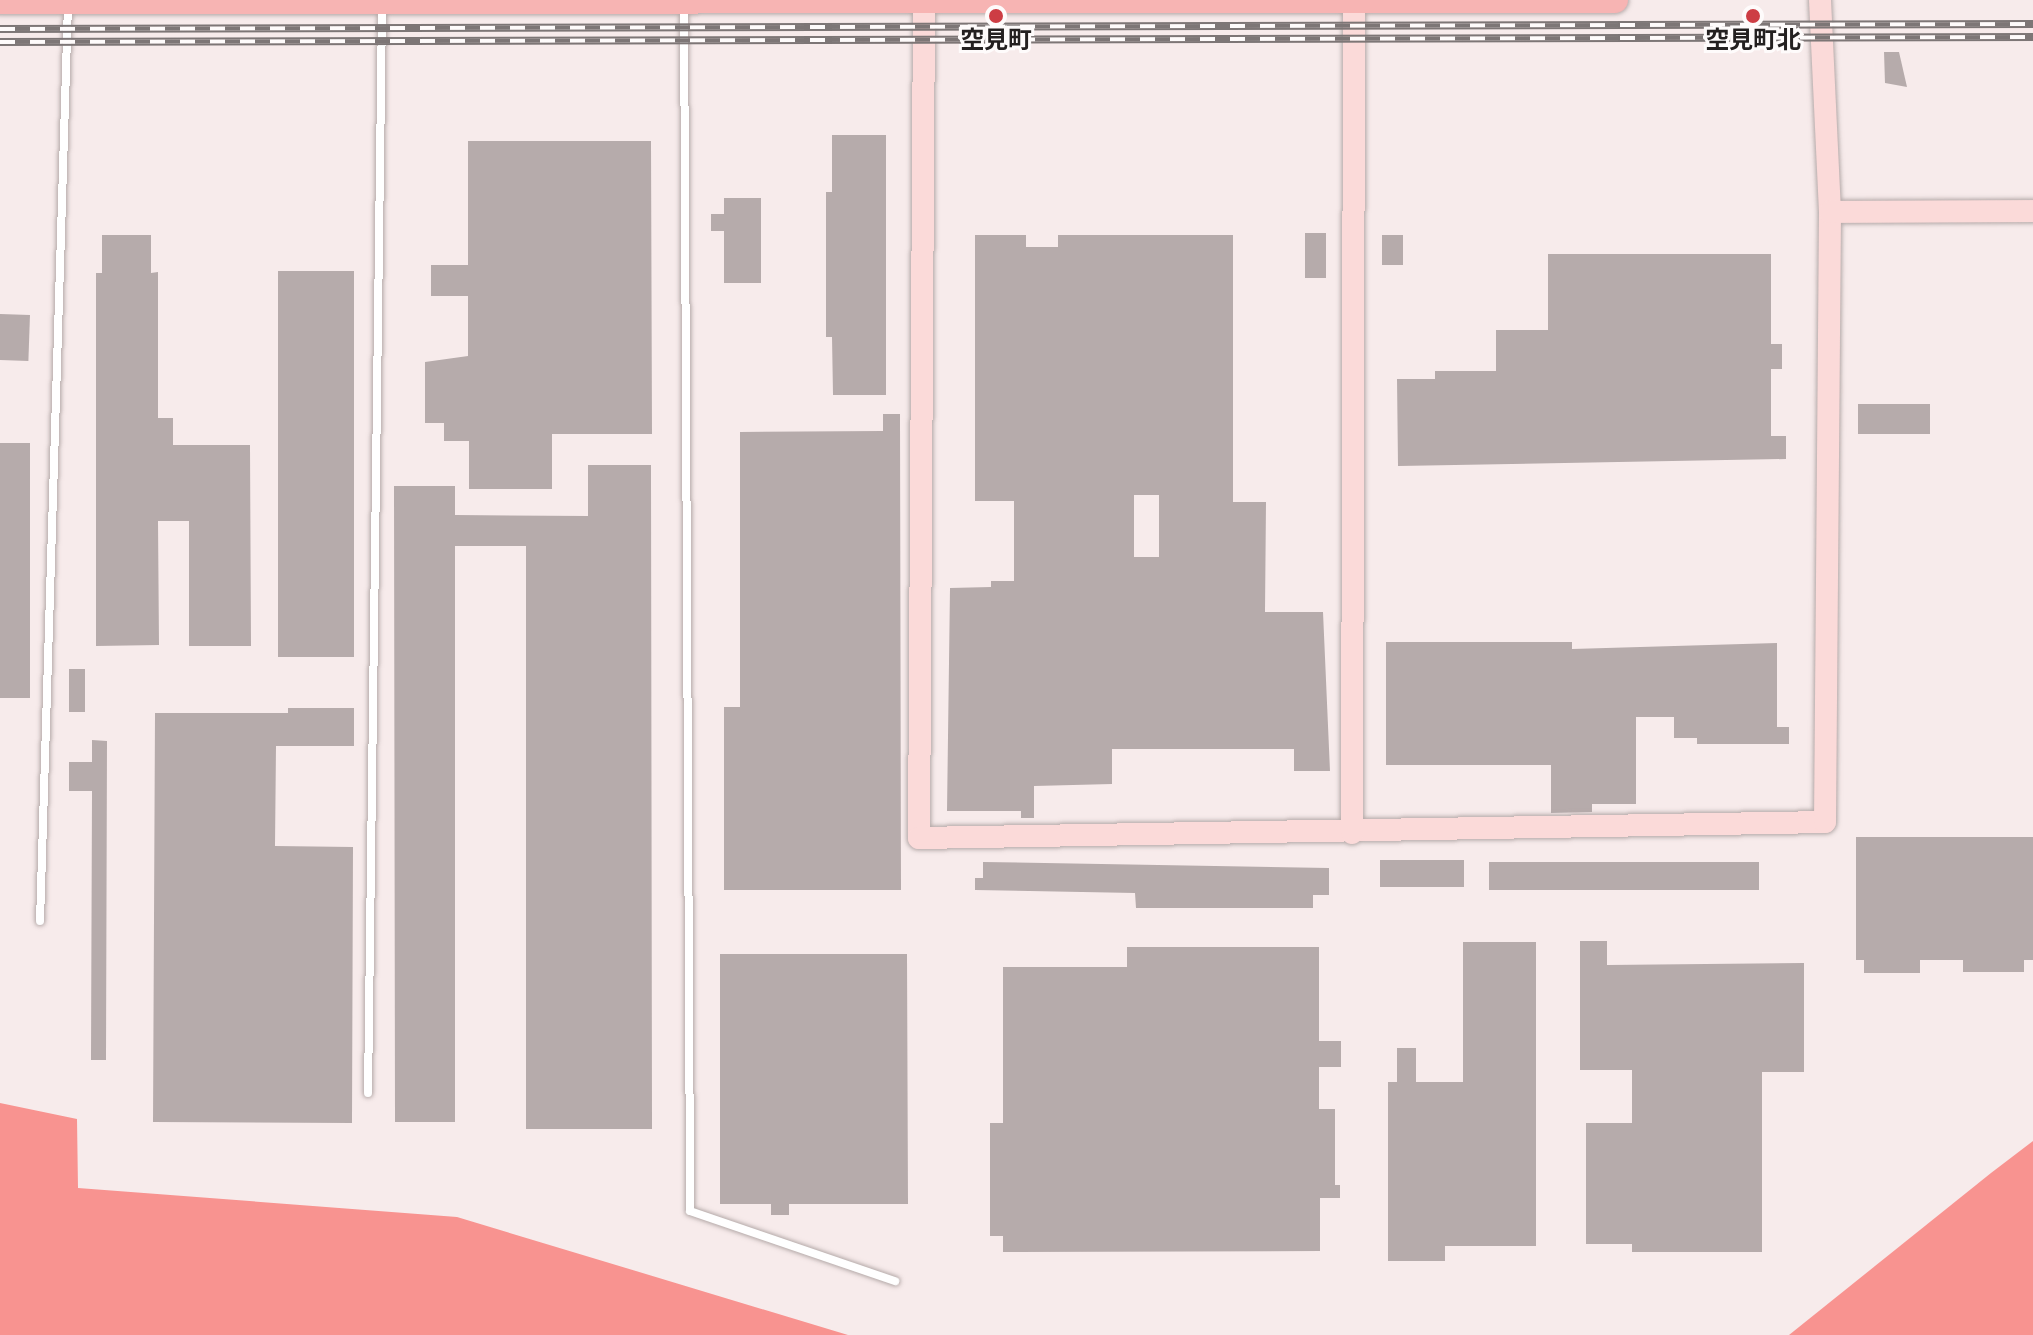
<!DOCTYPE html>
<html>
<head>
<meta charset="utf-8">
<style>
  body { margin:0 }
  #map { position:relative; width:2033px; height:1335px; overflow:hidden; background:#f7ebeb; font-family:Overpass,"Noto Sans JP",sans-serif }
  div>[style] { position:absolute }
  .water>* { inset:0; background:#f89390 }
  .building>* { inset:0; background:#b6abab; transform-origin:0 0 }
  .roads { filter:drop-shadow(0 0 2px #b5aaa9) drop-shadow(0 0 2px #b5aaa9) }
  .lane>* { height:8px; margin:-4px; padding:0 4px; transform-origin:4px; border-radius:4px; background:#fff }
  .secondary>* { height:22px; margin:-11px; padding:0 11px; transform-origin:11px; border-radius:11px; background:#fbdad9 }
  .primary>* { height:26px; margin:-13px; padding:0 13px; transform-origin:13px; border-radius:13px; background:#f7b4b3 }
  .rail>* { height:8px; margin-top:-4px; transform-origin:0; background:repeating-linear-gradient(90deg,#fefbfb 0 15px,#7d7676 0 30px); box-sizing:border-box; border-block:2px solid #7d7676 }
  .dots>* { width:22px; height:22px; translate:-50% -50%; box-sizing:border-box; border:4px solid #fefbfb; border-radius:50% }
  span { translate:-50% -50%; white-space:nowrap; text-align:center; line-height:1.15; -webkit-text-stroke:6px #fefbfb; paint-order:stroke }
  .poi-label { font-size:24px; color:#242020; font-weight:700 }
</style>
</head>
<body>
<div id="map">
  <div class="water">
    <i style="clip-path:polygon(0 1103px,77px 1119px,78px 1188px,457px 1217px,848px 1335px,0 1335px)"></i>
    <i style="clip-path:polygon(2033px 1141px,2033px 1335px,1789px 1335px,1991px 1173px)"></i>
  </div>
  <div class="building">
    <i style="clip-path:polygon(1884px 52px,1899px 52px,1907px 87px,1885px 83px)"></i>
    <i style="clip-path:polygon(832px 135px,886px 135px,886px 395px,833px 395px,832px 337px,826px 337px,826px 192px,832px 192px)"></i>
    <i style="clip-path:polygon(468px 141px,651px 141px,652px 434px,552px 434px,552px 489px,469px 489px,469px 441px,444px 441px,444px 423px,425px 423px,425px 362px,468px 356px,468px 296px,431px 296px,431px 265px,468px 265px)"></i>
    <i style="clip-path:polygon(724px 198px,761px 198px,761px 283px,724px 283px,724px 231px,711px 231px,711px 214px,724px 214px)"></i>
    <i style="left:1305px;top:233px;width:21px;height:45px"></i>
    <i style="clip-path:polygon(102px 235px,151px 235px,151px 273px,158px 272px,158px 418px,173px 418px,173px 445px,250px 445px,251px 646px,189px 646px,189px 521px,158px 521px,159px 645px,96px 646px,96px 273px,102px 273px)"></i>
    <i style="clip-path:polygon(evenodd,975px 235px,1026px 235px,1026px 247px,1058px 247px,1058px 235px,1233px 235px,1233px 502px,1266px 502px,1265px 612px,1323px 612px,1330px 771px,1294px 771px,1294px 749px,1112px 749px,1112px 784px,1034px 786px,1034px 818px,1021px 818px,1021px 811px,947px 811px,950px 588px,991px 587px,991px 581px,1014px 581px,1014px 501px,975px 501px,975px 235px,1134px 495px,1159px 495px,1159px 557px,1134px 557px,1134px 495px)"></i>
    <i style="left:1382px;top:235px;width:21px;height:30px"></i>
    <i style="clip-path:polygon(1548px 254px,1771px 254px,1771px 344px,1782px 344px,1782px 369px,1771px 369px,1771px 436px,1786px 436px,1786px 459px,1398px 466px,1397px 379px,1435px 379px,1435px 371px,1496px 371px,1496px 330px,1548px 330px)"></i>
    <i style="left:278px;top:271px;width:76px;height:386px"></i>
    <i style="left:0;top:314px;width:30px;height:46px;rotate:2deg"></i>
    <i style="left:1858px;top:404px;width:72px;height:30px"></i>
    <i style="clip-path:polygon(883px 414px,900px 414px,901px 890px,724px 890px,724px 707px,740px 707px,740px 432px,883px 431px)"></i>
    <i style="left:0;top:443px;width:30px;height:255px"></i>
    <i style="clip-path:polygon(588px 465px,651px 465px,652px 1129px,526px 1129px,526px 546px,455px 546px,455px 1122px,395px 1122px,394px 486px,455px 486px,455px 515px,588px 516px)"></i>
    <i style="clip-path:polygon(1386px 642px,1572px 642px,1572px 649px,1777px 643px,1777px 727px,1789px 727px,1789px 744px,1697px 744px,1697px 738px,1674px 738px,1674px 717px,1636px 717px,1636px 804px,1592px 804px,1592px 812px,1551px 813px,1551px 765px,1386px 765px)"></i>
    <i style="left:69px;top:669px;width:16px;height:43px"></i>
    <i style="clip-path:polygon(288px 708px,354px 708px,354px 746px,276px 746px,275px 846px,353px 847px,352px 1123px,153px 1122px,155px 713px,288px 713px)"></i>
    <i style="clip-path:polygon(92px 740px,107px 741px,106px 1060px,91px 1060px,92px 791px,69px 791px,69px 762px,92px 762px)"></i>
    <i style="clip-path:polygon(1856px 837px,2033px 837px,2033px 960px,2024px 960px,2024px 972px,1963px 972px,1963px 960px,1920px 960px,1920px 973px,1864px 973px,1864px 960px,1856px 960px)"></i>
    <i style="left:1380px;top:860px;width:84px;height:27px"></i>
    <i style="clip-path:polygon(983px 862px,1329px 868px,1329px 895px,1313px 895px,1313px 908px,1136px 908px,1135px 893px,975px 890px,975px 878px,983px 878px)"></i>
    <i style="left:1489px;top:862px;width:270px;height:28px"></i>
    <i style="clip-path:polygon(1580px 941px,1607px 941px,1607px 965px,1804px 963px,1804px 1072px,1762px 1072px,1762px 1252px,1632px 1252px,1632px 1244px,1586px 1244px,1586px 1123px,1632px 1123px,1632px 1070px,1580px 1070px)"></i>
    <i style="clip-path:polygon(1463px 942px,1536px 942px,1536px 1246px,1445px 1246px,1445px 1261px,1388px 1261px,1388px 1082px,1397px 1082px,1397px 1048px,1416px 1048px,1416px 1082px,1463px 1082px)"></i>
    <i style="clip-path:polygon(1127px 947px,1319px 947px,1319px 1041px,1341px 1041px,1341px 1067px,1319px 1067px,1319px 1109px,1335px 1109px,1335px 1185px,1340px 1185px,1340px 1198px,1320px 1198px,1320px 1251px,1003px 1252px,1003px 1236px,990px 1236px,990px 1123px,1003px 1123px,1003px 967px,1127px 967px)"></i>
    <i style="clip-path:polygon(720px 954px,907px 954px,908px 1204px,789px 1204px,789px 1215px,771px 1215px,771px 1204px,720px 1204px)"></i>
  </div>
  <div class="roads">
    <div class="lane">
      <i style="left:684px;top:5px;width:1206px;rotate:89.71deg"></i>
      <i style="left:690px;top:1211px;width:217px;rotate:18.9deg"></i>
      <i style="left:40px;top:921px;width:916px;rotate:-88.25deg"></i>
      <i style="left:368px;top:1093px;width:1088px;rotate:-89.26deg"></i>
    </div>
    <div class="secondary">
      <i style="left:924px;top:0;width:838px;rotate:90.34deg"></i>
      <i style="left:919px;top:838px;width:906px;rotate:-1.01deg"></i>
      <i style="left:1825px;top:822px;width:610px;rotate:-89.53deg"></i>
      <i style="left:1830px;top:212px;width:212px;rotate:-92.7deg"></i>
      <i style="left:1830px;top:212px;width:203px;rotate:-0.3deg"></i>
      <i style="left:1352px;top:833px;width:833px;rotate:-89.86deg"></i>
    </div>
    <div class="primary">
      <i style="left:0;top:1px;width:1615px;rotate:-0.04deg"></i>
    </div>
  </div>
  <div class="rail">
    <i style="left:0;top:29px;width:2033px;rotate:-0.14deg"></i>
    <i style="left:0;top:42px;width:2033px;rotate:-0.14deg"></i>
  </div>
  <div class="dots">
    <i style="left:996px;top:16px;background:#cd3d44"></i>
    <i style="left:1753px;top:16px;background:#cd3d44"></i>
  </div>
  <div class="poi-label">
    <span style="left:996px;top:43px">空見町</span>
    <span style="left:1753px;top:43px">空見町北</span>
  </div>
</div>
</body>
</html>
